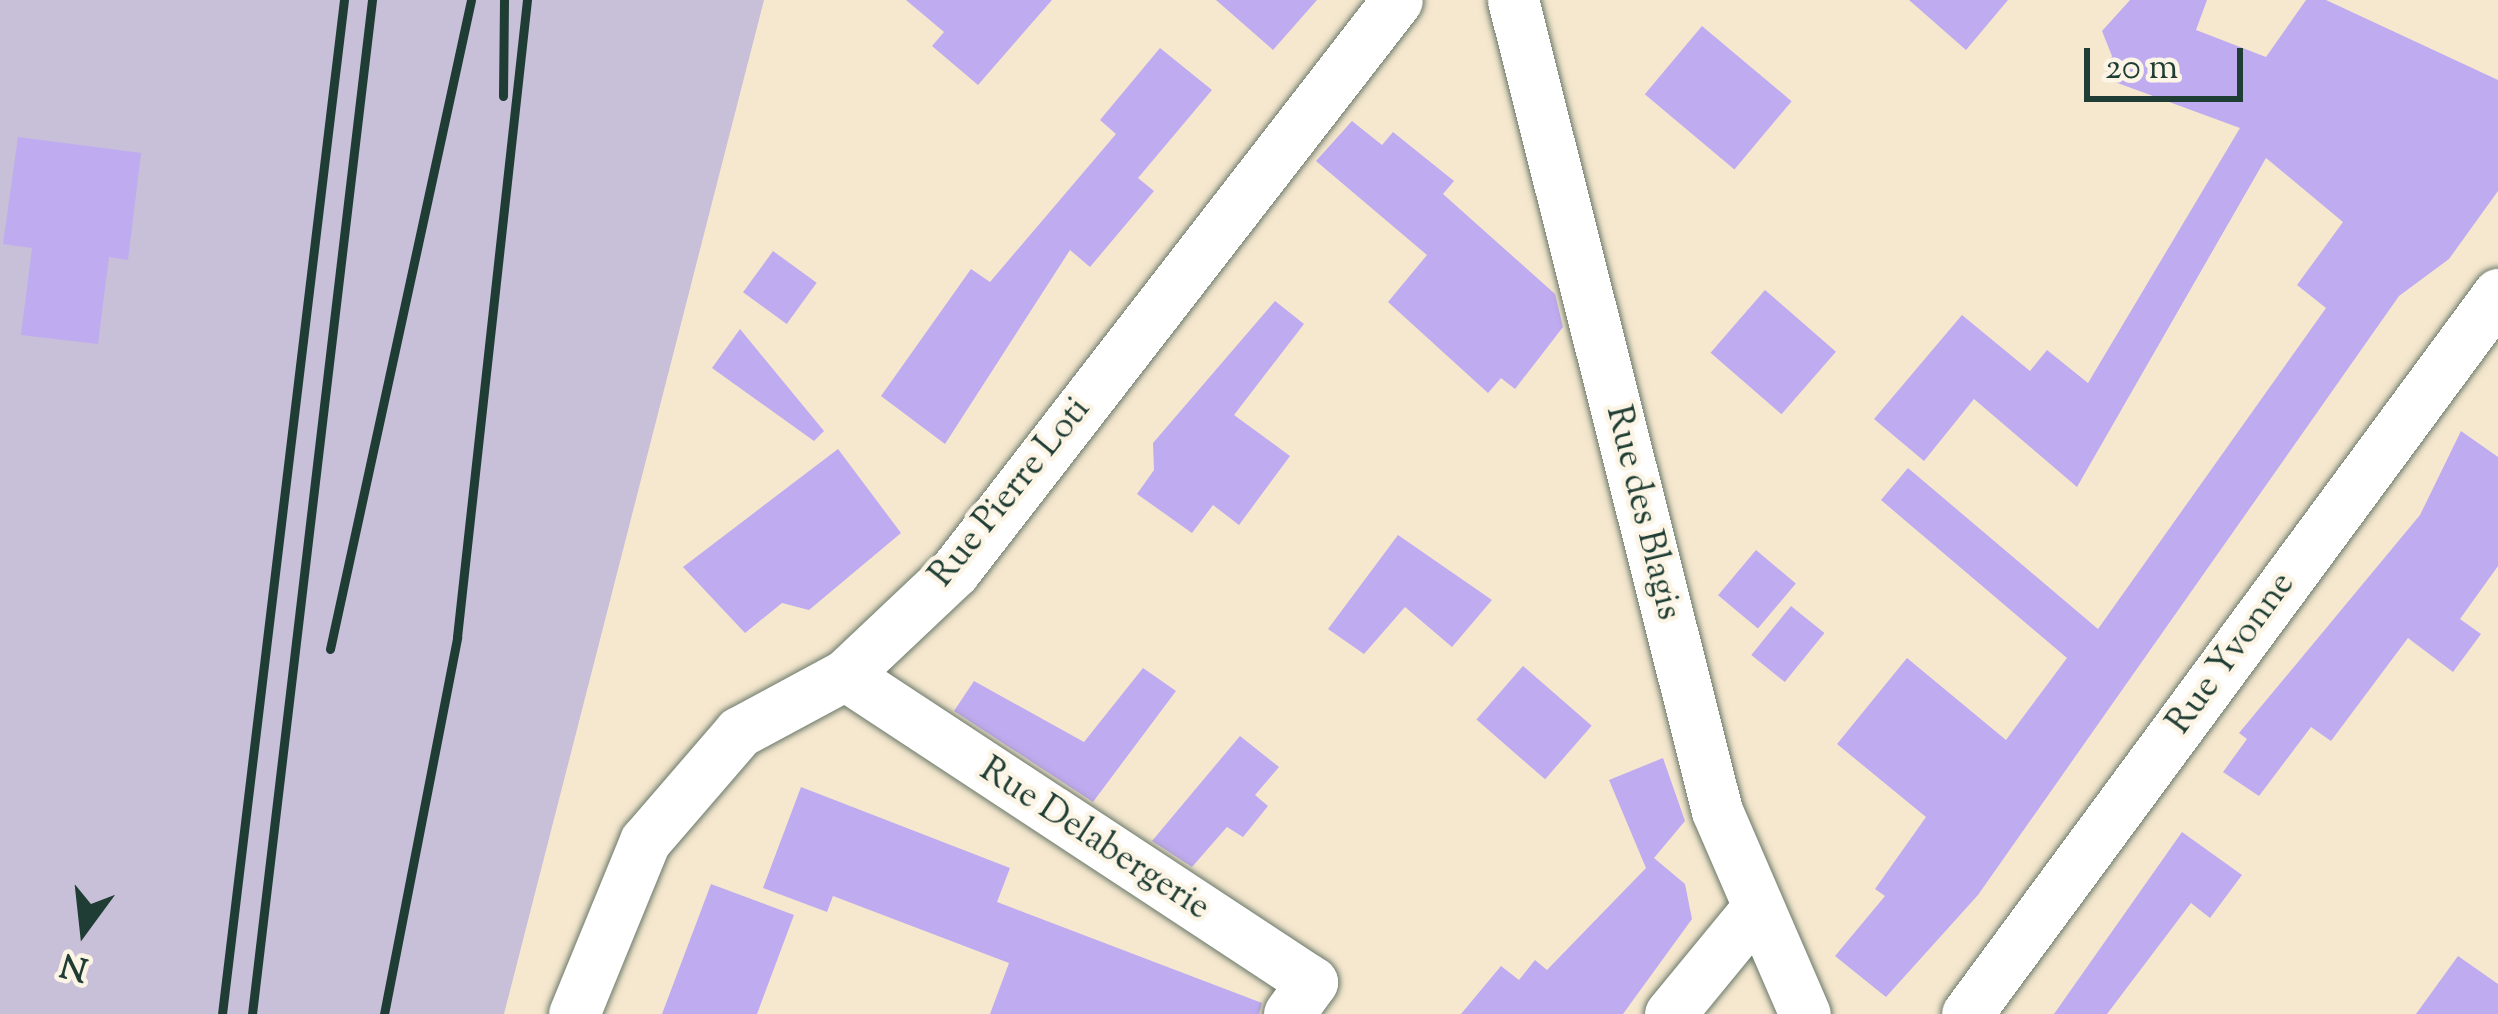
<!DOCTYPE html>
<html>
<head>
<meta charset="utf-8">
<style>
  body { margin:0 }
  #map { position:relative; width:2498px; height:1014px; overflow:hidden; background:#f6e8cf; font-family:"Sorts Mill Goudy",serif }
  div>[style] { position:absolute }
  .industrial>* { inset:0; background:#c8bfd8 }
  .building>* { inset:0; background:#bfabef; transform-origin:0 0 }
  .roads { filter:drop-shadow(0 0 3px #6a796a) drop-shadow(0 0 3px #6a796a) }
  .minor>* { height:51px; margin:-25.5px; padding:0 25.5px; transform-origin:25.5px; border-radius:25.5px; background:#fff }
  .rail>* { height:9px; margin:-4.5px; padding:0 4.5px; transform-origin:4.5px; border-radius:4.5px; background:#1f3d34 }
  span { translate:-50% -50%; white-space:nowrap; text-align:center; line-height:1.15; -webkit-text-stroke:9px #fcf5e5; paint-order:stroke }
  .street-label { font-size:36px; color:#1f3d34 }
  .north { position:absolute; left:24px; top:870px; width:120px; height:120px; -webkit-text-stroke:9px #fcf5e5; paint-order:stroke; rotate:195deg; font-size:33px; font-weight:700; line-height:48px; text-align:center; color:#1f3d34 }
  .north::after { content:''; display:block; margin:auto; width:42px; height:54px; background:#1f3d34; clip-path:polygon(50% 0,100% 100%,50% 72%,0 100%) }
  .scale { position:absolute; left:2084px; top:48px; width:159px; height:54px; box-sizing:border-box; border:6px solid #1f3d34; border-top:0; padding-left:15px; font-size:36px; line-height:42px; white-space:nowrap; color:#1f3d34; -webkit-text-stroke:9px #fcf5e5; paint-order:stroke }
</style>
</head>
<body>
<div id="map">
  <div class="industrial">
    <i style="clip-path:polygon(0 0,764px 0,504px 1014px,0 1014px)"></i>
  </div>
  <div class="building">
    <i style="clip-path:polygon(906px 0,1052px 0,978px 85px,932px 46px,944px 32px)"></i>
    <i style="clip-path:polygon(1216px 0,1317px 0,1273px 50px)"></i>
    <i style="clip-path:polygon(1909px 0,2008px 0,1966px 50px)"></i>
    <i style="clip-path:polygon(2130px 0,2207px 0,2196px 30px,2266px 57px,2306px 0,2326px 0,2498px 80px,2498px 191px,2449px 259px,2399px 296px,1978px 895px,1886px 997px,1835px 956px,1885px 896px,1875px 889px,1926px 817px,1837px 744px,1907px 658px,2006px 740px,2067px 658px,1881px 500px,1908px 468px,2098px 629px,2326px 308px,2297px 285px,2343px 222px,2266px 158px,2077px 487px,1974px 399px,1924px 461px,1874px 419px,1962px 315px,2030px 371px,2047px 350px,2088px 383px,2240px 128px,2104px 78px,2112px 56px,2102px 31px)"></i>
    <i style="left:1702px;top:26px;width:117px;height:89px;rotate:40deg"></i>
    <i style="clip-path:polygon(1160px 48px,1212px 90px,1138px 178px,1154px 191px,1090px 267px,1070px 250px,945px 444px,881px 396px,971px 269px,990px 282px,1116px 134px,1100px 120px)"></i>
    <i style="clip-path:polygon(1352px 121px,1382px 145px,1393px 132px,1454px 181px,1443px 194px,1555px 294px,1563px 327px,1515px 389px,1501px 378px,1488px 393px,1388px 302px,1427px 255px,1316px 161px)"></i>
    <i style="clip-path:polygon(18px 137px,141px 153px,128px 260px,109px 257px,98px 344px,21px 335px,32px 248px,3px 244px)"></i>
    <i style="left:773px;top:251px;width:54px;height:51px;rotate:36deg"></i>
    <i style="left:1765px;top:290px;width:94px;height:83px;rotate:41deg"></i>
    <i style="clip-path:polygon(1275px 301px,1304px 324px,1234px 415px,1290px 456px,1239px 525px,1213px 505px,1192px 533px,1137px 494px,1154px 470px,1153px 443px)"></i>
    <i style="clip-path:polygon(740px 329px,824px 431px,814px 441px,712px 368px)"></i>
    <i style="clip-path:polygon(2461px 431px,2498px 457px,2498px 566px,2460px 619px,2481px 634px,2453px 672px,2408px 638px,2331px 741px,2311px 727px,2259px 796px,2223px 772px,2247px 739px,2239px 733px,2420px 515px)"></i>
    <i style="clip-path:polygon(838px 449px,901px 533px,809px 610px,782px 603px,745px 633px,683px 567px)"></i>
    <i style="clip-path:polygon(1398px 535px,1492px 600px,1452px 647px,1405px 607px,1364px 654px,1328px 629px)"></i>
    <i style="left:1756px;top:550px;width:52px;height:59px;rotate:40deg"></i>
    <i style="left:1791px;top:606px;width:43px;height:63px;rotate:39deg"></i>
    <i style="left:1523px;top:666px;width:91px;height:71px;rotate:41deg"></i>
    <i style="clip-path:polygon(1143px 668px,1176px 691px,1093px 802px,954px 711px,974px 681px,1084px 742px)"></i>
    <i style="clip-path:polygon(1240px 736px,1279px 767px,1255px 795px,1268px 806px,1243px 837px,1227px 827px,1192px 867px,1152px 841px)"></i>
    <i style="clip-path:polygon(1663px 758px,1685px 821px,1654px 858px,1685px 884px,1692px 919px,1623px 1014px,1461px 1014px,1501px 966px,1519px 980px,1535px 960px,1547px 970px,1646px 868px,1609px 780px)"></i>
    <i style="clip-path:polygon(801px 787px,1010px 868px,997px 902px,1262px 1003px,1259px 1014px,990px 1014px,1009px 963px,833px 896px,827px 912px,763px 888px)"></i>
    <i style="clip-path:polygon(2182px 832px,2242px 875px,2210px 918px,2191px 903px,2107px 1014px,2054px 1014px)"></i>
    <i style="clip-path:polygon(711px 884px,794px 915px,757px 1014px,662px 1014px)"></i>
    <i style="clip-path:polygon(2458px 956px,2498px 984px,2498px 1014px,2416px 1014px)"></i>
  </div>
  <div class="roads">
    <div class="minor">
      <i style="left:1513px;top:0;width:836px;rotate:75.88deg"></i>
      <i style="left:1717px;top:811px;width:221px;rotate:66.6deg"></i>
      <i style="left:845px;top:675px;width:559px;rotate:33.32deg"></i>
      <i style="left:1312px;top:982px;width:39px;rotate:126deg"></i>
      <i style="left:574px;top:1014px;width:187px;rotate:-67.7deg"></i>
      <i style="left:645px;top:841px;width:144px;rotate:-49.2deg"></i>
      <i style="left:739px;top:732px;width:120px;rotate:-28.3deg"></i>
      <i style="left:845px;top:675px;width:150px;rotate:-43.4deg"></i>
      <i style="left:954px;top:572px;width:723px;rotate:-52.24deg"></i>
      <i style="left:1670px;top:1014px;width:137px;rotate:-50.6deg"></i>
      <i style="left:1967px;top:1014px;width:895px;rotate:-53.59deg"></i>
    </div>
  </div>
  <div class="rail">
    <i style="left:503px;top:96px;width:96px;rotate:-89.4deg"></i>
    <i style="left:330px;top:649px;width:664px;rotate:-77.74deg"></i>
    <i style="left:222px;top:1014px;width:1021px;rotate:-83.14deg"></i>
    <i style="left:252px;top:1014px;width:1021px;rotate:-83.25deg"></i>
    <i style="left:384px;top:1014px;width:384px;rotate:-79deg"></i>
    <i style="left:457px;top:637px;width:641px;rotate:-83.73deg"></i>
  </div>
  <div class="street-label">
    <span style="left:1011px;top:493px;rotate:-51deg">Rue Pierre Loti</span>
    <span style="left:1642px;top:513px;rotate:76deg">Rue des Blagis</span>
    <span style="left:2232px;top:654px;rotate:-54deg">Rue Yvonne</span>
    <span style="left:1094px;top:840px;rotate:33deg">Rue Delabergerie</span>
  </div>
  <div class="north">N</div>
  <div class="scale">20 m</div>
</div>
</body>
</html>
